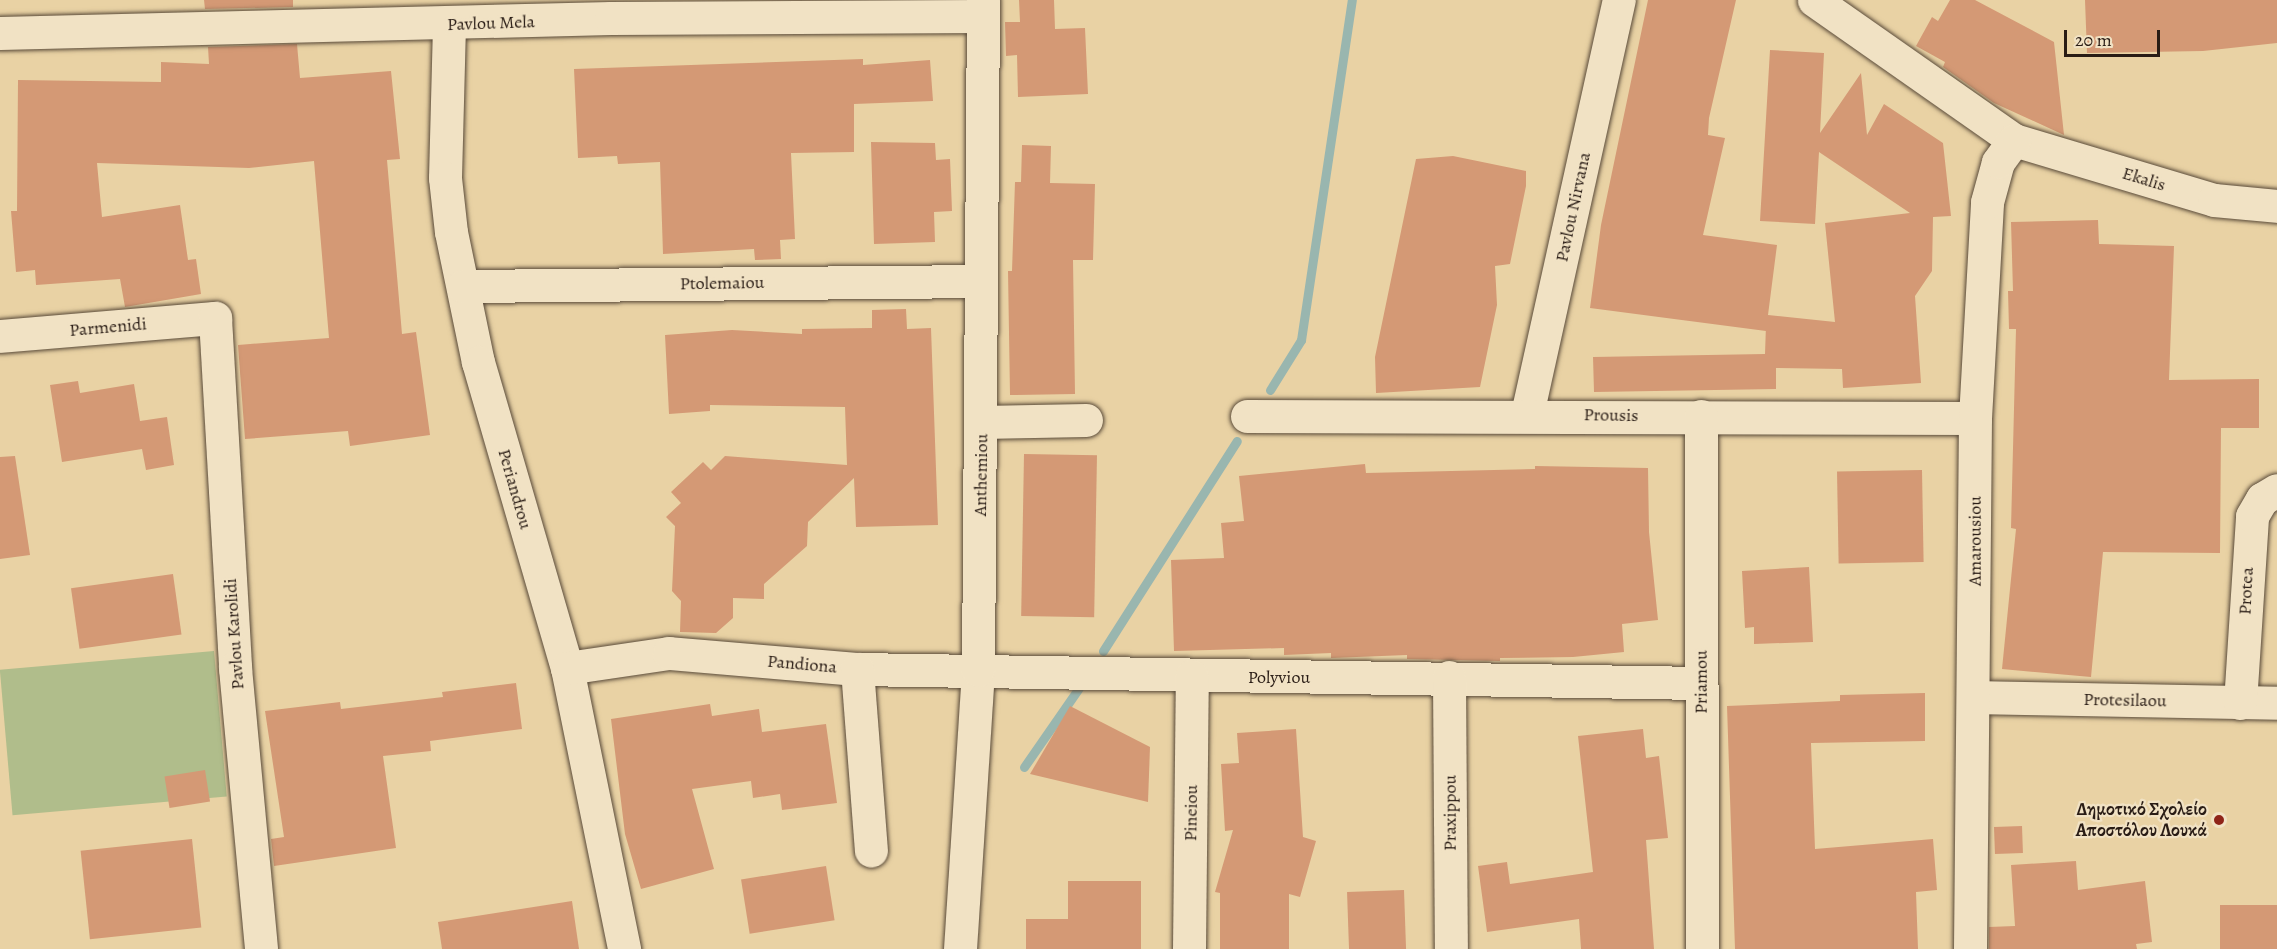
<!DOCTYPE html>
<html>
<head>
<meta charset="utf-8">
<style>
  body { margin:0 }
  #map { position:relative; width:2277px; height:949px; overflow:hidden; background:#e9d2a4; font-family:Alegreya,serif }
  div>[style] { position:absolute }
  .green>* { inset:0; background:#b0bd8b; transform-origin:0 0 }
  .stream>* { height:9px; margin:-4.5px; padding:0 4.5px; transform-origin:4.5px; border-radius:4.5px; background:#99b6af }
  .building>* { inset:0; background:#d49975; transform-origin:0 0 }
  .roads { filter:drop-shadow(0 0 2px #594a39) drop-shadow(0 0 2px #594a39) }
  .minor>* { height:33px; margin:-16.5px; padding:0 16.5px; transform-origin:16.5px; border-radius:16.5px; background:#f1e2c4 }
  .dots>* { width:16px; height:16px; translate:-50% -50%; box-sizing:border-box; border:3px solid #f1e2c4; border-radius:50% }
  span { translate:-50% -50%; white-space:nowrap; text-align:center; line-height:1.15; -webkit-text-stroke:4.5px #f1e2c4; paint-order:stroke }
  .street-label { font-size:18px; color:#291c15 }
  .poi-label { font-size:18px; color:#291c15; font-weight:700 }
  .right { translate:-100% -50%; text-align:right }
  .scale { position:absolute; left:2064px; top:30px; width:96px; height:27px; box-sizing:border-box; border:3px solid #291c15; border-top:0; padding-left:8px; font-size:18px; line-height:21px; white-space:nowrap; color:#291c15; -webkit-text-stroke:4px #f1e2c4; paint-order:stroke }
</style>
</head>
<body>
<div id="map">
  <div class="green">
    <i style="left:214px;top:651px;width:146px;height:215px;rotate:85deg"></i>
  </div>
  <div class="stream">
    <i style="left:1270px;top:390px;width:59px;rotate:-58.2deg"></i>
    <i style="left:1301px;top:340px;width:344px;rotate:-81.5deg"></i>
    <i style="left:1103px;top:651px;width:249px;rotate:-57.5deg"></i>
    <i style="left:1024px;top:767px;width:96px;rotate:-55.2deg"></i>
  </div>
  <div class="building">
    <i style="clip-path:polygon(204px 0,293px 0,293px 7px,205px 9px)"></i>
    <i style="clip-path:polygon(1019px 0,1054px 0,1055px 29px,1085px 28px,1088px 94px,1018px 97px,1017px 55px,1006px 56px,1005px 22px,1020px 22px)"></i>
    <i style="clip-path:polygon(1648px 0,1736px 0,1709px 118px,1708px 135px,1725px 138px,1703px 235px,1777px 245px,1768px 315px,1835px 322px,1825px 223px,1910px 213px,1819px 152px,1815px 224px,1760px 221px,1770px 50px,1824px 53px,1820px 133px,1861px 73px,1867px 135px,1884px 104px,1943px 143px,1951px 216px,1933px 217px,1932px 271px,1915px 296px,1921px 383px,1843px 388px,1842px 369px,1776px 368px,1776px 389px,1594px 392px,1593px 357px,1765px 354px,1766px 325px,1766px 331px,1590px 308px,1601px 225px)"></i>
    <i style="clip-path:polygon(1950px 0,1975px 0,2054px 42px,2064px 135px,1994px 103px,1943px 67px,1945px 62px,1916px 46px,1932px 17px,1938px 21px)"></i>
    <i style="clip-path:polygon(2085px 0,2277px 0,2277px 43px,2203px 51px,2087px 53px)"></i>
    <i style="clip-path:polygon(297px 44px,300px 78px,391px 71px,400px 159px,387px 160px,402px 334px,416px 332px,430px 435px,350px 446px,348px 431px,245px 439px,238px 345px,329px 338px,314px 161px,249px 168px,97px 163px,102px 217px,180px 205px,188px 260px,196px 259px,201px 294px,125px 307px,120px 279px,36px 285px,35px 270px,16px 272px,11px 211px,17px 211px,18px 80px,161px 82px,161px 62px,209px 64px,208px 47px)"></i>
    <i style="clip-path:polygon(863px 59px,863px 65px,930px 60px,933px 101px,854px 104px,854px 152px,791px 153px,795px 239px,780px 240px,781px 259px,755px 260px,754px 249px,663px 254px,660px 162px,618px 164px,617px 156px,578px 158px,574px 69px)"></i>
    <i style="clip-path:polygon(871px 142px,935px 143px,936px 160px,950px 159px,952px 211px,934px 212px,935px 242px,874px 244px)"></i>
    <i style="clip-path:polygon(1022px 145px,1051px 146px,1050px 183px,1095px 184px,1093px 260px,1073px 260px,1075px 394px,1010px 395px,1008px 271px,1012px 271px,1015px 182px,1021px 182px)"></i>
    <i style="clip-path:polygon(1453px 156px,1526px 171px,1526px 186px,1510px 264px,1495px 266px,1497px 305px,1480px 387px,1376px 393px,1375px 357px,1416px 159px)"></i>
    <i style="clip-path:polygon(2098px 220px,2099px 244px,2174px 246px,2169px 380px,2259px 379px,2259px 428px,2221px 428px,2220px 553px,2103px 552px,2091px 677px,2002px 669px,2016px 529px,2011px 528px,2016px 329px,2009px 329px,2008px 291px,2013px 291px,2011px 222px)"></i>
    <i style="clip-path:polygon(906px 309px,907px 329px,931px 328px,938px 525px,856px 527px,854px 478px,808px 522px,807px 546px,764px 584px,764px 599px,733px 598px,733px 618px,716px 633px,680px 632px,681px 601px,672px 591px,675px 526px,666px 517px,681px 503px,671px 492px,703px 462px,711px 470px,725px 456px,847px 465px,845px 407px,710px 405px,710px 411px,669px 414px,665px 335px,732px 330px,802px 334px,802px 329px,872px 328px,872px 310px)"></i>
    <i style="clip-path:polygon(78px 381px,80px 393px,134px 384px,140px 421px,167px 417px,174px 465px,146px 470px,142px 449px,62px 462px,50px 385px)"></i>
    <i style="left:1024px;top:454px;width:73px;height:162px;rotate:1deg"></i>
    <i style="clip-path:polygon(15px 456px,30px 555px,0 559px,0 457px)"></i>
    <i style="clip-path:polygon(1365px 464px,1366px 473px,1535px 469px,1535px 466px,1648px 468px,1649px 532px,1658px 620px,1622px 624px,1624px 652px,1573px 657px,1500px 658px,1500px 661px,1407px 659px,1407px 655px,1331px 658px,1331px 653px,1284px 655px,1284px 648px,1174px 651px,1171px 560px,1224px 558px,1221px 523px,1244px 521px,1239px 476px)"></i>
    <i style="left:1922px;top:470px;width:92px;height:85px;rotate:89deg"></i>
    <i style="clip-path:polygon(1809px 567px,1813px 642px,1754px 644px,1754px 627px,1745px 628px,1742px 571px)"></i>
    <i style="left:173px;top:574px;width:61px;height:103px;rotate:82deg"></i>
    <i style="clip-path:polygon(516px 683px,522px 729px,430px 741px,431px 751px,383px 756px,396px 848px,274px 866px,271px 839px,284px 837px,265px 711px,340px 702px,341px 709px,443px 697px,442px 692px)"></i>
    <i style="clip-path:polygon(1925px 693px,1925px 741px,1811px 743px,1815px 849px,1933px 839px,1937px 890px,1916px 892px,1918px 949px,1735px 949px,1727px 706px,1840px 701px,1840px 695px)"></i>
    <i style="clip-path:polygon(710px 704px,712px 716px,759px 709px,762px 732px,826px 724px,837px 803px,782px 810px,780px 794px,753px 798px,751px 781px,692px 789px,714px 869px,641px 889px,625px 834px,611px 719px)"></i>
    <i style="clip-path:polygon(1070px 706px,1150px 747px,1148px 802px,1030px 774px)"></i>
    <i style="clip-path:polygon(1296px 729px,1303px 837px,1316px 841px,1300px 897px,1289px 894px,1289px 949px,1220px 949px,1220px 893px,1215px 892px,1233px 830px,1225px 831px,1221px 764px,1239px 763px,1237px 733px)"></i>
    <i style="clip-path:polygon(1643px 729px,1646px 758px,1659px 756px,1668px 838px,1646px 840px,1654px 949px,1581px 949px,1579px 919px,1487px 932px,1478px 866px,1507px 862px,1510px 884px,1593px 872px,1578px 736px)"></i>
    <i style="left:205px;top:770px;width:32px;height:41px;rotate:81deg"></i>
    <i style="left:2022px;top:826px;width:27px;height:28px;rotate:88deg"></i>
    <i style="left:192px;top:839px;width:89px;height:112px;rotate:84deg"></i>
    <i style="clip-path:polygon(2076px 861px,2078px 890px,2145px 881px,2152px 942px,2136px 944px,2137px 949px,1989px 949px,1989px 927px,2015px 926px,2011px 865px)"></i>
    <i style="left:826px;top:866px;width:55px;height:86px;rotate:81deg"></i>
    <i style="clip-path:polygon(1068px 881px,1141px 881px,1141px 949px,1026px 949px,1026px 919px,1068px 919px)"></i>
    <i style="left:1404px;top:890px;width:59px;height:57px;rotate:88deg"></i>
    <i style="clip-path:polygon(572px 901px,579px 949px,442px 949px,438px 922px)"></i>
    <i style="left:2220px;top:905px;width:57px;height:44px"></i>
  </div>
  <div class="roads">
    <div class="minor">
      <i style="left:1814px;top:0;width:244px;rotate:35deg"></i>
      <i style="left:2014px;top:140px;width:209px;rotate:16.7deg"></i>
      <i style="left:2214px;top:200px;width:63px;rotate:5.4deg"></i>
      <i style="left:449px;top:25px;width:153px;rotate:91.5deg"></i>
      <i style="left:445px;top:178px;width:54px;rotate:83.7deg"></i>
      <i style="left:451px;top:232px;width:133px;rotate:78.3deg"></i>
      <i style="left:478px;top:362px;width:319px;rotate:73.8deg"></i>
      <i style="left:567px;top:668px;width:287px;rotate:78.5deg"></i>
      <i style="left:0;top:33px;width:611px;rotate:-1.41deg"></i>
      <i style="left:611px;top:18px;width:372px;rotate:-0.3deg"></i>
      <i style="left:463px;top:286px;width:517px;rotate:-0.55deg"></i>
      <i style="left:0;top:336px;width:216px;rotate:-4.8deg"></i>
      <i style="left:215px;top:318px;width:351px;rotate:86.7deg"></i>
      <i style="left:235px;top:668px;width:282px;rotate:84.7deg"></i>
      <i style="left:1527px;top:414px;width:424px;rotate:-77.5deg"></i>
      <i style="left:1247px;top:416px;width:728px;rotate:0.16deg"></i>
      <i style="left:1701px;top:416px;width:533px;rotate:89.89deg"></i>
      <i style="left:981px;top:422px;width:105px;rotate:-1.1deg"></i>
      <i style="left:567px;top:668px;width:103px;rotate:-8.4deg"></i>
      <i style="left:669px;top:653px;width:189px;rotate:4.9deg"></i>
      <i style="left:857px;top:669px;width:844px;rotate:0.95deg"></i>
      <i style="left:857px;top:669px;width:182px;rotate:85.6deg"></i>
      <i style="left:1449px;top:677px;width:272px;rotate:89.6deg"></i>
      <i style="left:1974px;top:697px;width:303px;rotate:1.1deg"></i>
      <i style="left:2240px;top:703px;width:187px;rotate:-86.3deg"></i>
      <i style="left:2252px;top:516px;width:20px;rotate:-60deg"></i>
      <i style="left:2262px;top:499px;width:17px;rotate:-31deg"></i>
      <i style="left:960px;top:949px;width:280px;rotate:-86.3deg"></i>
      <i style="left:978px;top:670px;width:670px;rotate:-89.57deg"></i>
      <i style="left:1189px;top:949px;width:273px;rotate:-89.4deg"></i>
      <i style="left:1970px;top:949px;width:531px;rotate:-89.46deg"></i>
      <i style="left:1975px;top:418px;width:216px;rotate:-86.8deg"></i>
      <i style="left:1987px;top:202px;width:41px;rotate:-74.6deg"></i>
      <i style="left:1998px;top:162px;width:27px;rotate:-54deg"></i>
    </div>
  </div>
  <div class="dots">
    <i style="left:2219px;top:820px;background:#8f2418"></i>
  </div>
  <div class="street-label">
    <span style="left:491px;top:23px;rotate:-2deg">Pavlou Mela</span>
    <span style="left:2144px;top:179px;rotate:17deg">Ekalis</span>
    <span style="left:1573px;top:207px;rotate:-78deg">Pavlou Nirvana</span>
    <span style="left:722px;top:283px;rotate:-1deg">Ptolemaiou</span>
    <span style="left:108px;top:327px;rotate:-5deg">Parmenidi</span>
    <span style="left:1611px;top:415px;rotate:1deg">Prousis</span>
    <span style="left:981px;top:475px;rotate:-89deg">Anthemiou</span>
    <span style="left:515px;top:489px;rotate:74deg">Periandrou</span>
    <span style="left:1975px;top:541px;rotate:-90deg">Amarousiou</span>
    <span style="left:2246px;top:591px;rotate:-87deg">Protea</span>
    <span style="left:234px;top:634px;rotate:-94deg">Pavlou Karolidi</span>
    <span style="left:802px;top:664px;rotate:5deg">Pandiona</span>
    <span style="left:1279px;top:677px">Polyviou</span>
    <span style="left:1701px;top:682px;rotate:-90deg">Priamou</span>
    <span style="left:2125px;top:700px;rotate:1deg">Protesilaou</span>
    <span style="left:1191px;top:813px;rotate:-89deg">Pineiou</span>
    <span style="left:1450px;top:813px;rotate:-90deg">Praxippou</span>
  </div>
  <div class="poi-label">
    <span class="right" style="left:2207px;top:820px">Δημοτικό Σχολείο<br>Αποστόλου Λουκά</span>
  </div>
  <div class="scale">20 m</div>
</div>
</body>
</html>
